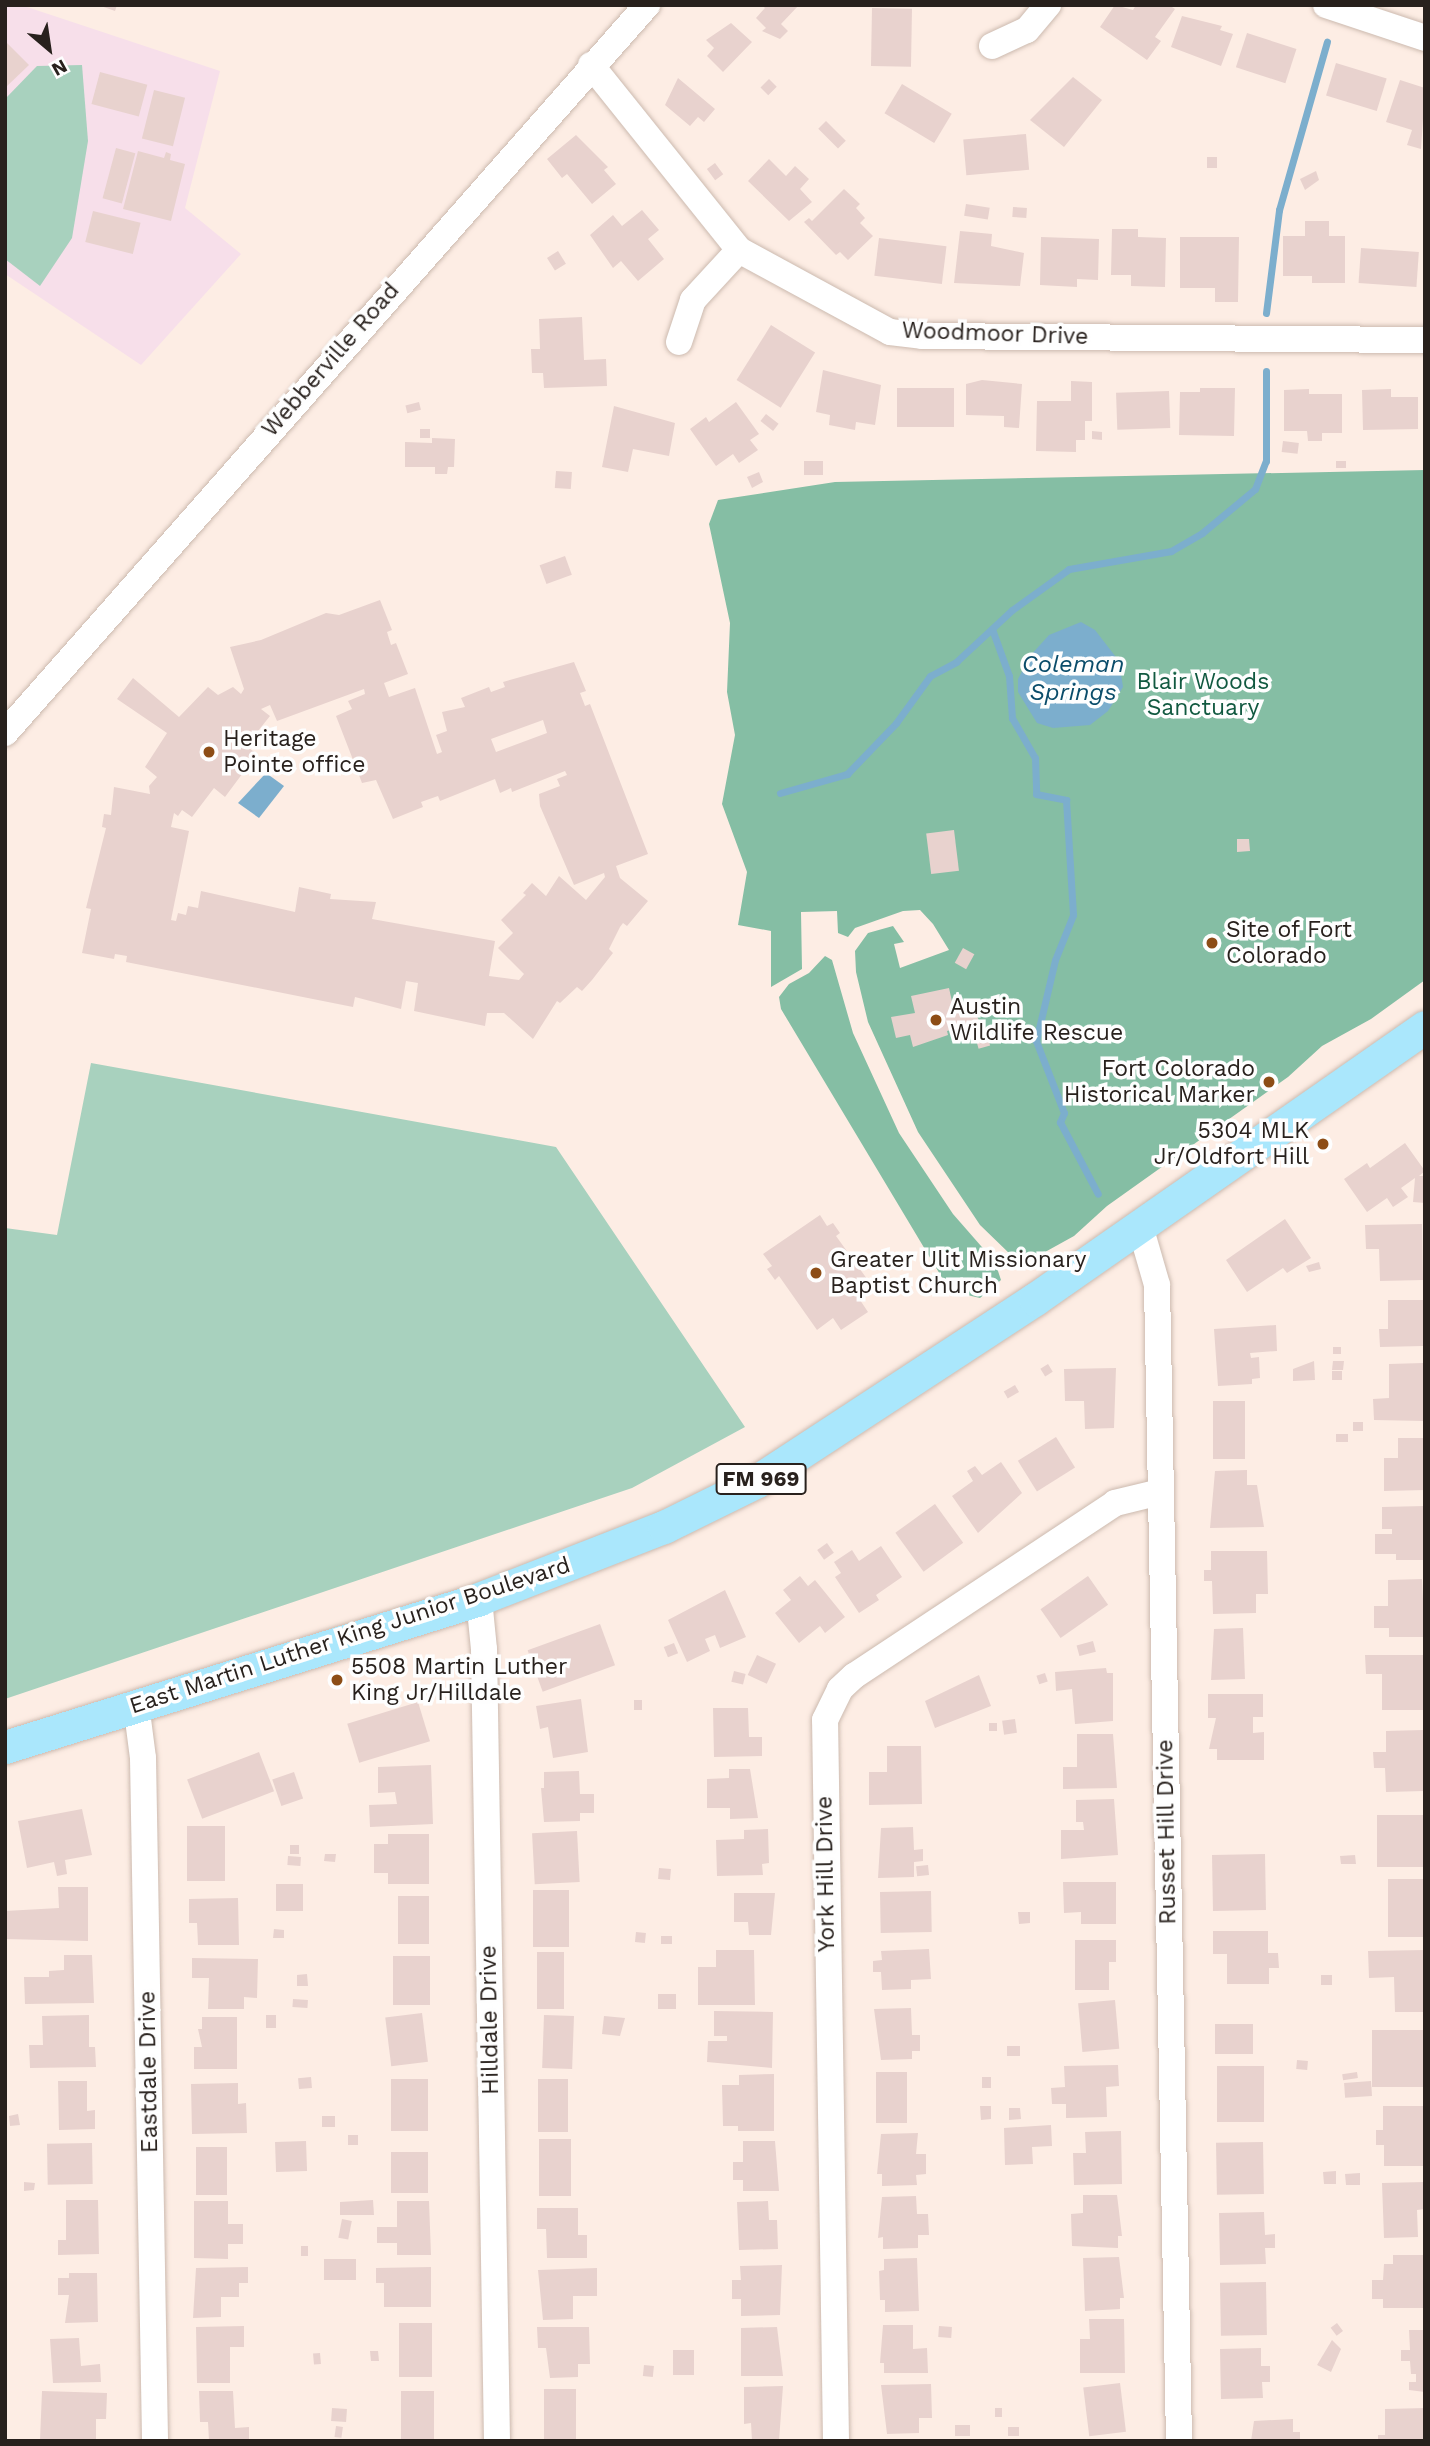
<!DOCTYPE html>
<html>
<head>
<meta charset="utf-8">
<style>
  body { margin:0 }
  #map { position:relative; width:1430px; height:2446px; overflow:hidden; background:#fdede4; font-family:"Work Sans",sans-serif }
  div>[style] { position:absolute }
  .education>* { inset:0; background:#f7dfea }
  .green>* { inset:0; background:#a8d1be }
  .forest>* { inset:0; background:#85bea4 }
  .water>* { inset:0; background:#7caecd }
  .stream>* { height:7px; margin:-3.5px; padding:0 3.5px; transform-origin:3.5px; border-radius:3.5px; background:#7caecd }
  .building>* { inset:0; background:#e8d2ce; transform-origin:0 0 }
  .roads { filter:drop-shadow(0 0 2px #ccbaaf) drop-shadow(0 0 2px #ccbaaf) }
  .minor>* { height:26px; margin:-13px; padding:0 13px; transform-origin:13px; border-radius:13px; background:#fff }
  .major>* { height:33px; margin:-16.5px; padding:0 16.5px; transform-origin:16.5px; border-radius:16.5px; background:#aae7fc }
  .dots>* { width:19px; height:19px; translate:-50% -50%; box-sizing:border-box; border:4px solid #fefefe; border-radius:50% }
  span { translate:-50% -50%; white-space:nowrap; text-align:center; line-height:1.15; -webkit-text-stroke:7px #fefefe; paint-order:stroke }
  .shield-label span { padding:2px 5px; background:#fefefe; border:2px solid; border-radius:5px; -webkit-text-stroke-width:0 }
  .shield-label { font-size:21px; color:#28211d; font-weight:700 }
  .street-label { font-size:23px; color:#28211d }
  .park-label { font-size:23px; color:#115940 }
  .poi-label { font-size:23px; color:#28211d }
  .left { translate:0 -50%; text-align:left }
  .right { translate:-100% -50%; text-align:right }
  .water-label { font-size:24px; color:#0a4c6a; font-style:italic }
  .frame { position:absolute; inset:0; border:7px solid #28211d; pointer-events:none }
  .north { position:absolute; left:14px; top:14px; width:70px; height:70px; -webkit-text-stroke:5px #fefefe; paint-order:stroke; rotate:151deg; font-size:19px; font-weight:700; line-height:28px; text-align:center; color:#28211d }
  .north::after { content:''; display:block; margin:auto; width:24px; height:32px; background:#28211d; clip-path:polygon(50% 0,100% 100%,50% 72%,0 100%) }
</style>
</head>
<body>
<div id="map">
  <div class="education">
    <i style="clip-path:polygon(5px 5px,21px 5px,220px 71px,185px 208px,241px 254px,141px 365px,5px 274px)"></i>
  </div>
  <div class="green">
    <i style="clip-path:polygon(82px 65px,88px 141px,72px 238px,40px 286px,5px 259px,5px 99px,37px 66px)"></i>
    <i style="clip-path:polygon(91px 1063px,556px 1147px,745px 1427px,632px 1488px,5px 1699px,5px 1228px,57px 1235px)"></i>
  </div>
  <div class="forest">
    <i style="clip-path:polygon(1425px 470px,1425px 980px,1371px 1019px,1322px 1046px,1288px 1077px,1107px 1206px,1074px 1236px,1027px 1262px,1011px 1255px,980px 1225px,918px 1132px,868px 1022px,856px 972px,855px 951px,868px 933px,893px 926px,904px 942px,894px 944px,900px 968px,949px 950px,933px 924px,920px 910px,903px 911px,855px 928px,848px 937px,838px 933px,837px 911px,801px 912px,802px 969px,771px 987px,771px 931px,738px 925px,747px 872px,722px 804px,735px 735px,727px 692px,730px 623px,709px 524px,718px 500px,835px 482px)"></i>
    <i style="clip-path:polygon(825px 956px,832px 960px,853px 1033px,899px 1133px,953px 1214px,995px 1262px,1001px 1280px,980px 1298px,950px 1291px,781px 1009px,779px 997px,789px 984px,809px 973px)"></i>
  </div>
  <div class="water">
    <i style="clip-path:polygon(1081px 622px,1095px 630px,1119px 661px,1123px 687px,1108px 711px,1090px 725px,1053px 728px,1037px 723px,1018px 692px,1018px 679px,1030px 656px,1049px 635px)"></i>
    <i style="clip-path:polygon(266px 773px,284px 786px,259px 818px,238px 803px)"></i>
  </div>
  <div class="stream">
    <i style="left:1266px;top:313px;width:104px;rotate:-82.8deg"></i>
    <i style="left:1279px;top:210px;width:175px;rotate:-74.1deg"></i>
    <i style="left:992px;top:629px;width:50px;rotate:70.1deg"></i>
    <i style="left:1009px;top:676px;width:42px;rotate:85.9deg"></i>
    <i style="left:1012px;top:718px;width:46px;rotate:60.1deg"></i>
    <i style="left:1035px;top:758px;width:36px;rotate:88deg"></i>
    <i style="left:1036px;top:794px;width:31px;rotate:11deg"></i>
    <i style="left:1066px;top:800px;width:115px;rotate:86.5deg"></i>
    <i style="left:1073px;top:915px;width:48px;rotate:111.8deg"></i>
    <i style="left:1055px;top:960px;width:83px;rotate:103.2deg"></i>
    <i style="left:1036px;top:1041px;width:77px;rotate:68.7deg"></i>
    <i style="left:1064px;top:1113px;width:10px;rotate:114deg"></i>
    <i style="left:1060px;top:1122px;width:81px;rotate:62.2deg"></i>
    <i style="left:780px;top:793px;width:70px;rotate:-15.8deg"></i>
    <i style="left:847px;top:774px;width:71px;rotate:-46.1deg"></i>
    <i style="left:896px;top:723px;width:58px;rotate:-54.1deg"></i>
    <i style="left:930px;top:676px;width:30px;rotate:-28deg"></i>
    <i style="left:956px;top:662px;width:76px;rotate:-42.9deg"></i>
    <i style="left:1012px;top:610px;width:70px;rotate:-35.7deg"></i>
    <i style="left:1069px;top:569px;width:104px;rotate:-10deg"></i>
    <i style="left:1171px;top:551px;width:36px;rotate:-30deg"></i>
    <i style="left:1202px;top:533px;width:69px;rotate:-39.7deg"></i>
    <i style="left:1255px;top:489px;width:30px;rotate:-69deg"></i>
    <i style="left:1266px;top:461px;width:90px;rotate:-90deg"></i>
  </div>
  <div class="building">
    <i style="clip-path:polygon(98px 5px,117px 5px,115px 11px)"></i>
    <i style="clip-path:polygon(762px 5px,799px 5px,781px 24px,788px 31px,780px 39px,762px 31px,766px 28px,756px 18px,765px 8px)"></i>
    <i style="clip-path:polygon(1115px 5px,1133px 10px,1136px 5px,1169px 5px,1175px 9px,1155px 37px,1161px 41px,1147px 60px,1100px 27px)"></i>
    <i style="left:872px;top:8px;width:40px;height:58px;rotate:1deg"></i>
    <i style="clip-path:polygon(1182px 16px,1222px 26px,1220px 30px,1233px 34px,1221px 66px,1171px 47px)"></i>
    <i style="clip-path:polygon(731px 23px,752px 42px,723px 72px,707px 56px,714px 48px,706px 40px)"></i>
    <i style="left:1247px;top:33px;width:52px;height:36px;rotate:18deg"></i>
    <i style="clip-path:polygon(5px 41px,29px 65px,5px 88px)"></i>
    <i style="left:1336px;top:63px;width:53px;height:34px;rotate:17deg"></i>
    <i style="left:100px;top:72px;width:49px;height:33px;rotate:15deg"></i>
    <i style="clip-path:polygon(1073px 77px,1102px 100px,1064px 147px,1030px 120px)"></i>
    <i style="clip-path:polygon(678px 78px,715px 109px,704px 122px,698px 117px,690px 126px,665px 105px)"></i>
    <i style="left:769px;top:79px;width:11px;height:12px;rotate:45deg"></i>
    <i style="clip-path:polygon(1400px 80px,1425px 88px,1421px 149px,1407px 145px,1412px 130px,1386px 122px)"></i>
    <i style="left:902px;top:84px;width:58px;height:34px;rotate:31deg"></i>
    <i style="left:154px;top:90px;width:32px;height:50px;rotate:14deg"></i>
    <i style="left:826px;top:121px;width:28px;height:11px;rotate:45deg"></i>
    <i style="left:1026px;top:134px;width:36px;height:63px;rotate:85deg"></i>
    <i style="clip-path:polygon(576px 135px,608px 167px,604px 170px,616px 184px,592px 204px,567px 174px,562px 178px,547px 159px)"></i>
    <i style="left:116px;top:148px;width:20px;height:52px;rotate:15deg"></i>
    <i style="clip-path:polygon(138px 151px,164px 158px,166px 152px,171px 154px,170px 160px,185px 164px,171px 221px,123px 209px)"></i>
    <i style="left:1207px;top:157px;width:10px;height:11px"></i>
    <i style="clip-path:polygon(769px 159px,786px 176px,795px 166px,809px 179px,800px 189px,812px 202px,789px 221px,748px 181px)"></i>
    <i style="left:715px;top:163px;width:14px;height:10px;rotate:54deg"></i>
    <i style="clip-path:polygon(1316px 171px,1319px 180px,1305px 190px,1300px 179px)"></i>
    <i style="clip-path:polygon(844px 189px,860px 204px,856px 208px,865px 218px,860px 223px,873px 236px,848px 260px,840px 252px,836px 255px,804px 222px,809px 218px,812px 221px)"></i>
    <i style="left:966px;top:204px;width:24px;height:12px;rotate:9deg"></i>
    <i style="left:1013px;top:207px;width:14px;height:10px;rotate:4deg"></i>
    <i style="clip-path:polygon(642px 210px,659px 230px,648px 239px,664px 259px,638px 281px,621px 261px,613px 268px,590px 235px,613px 215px,622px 226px)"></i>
    <i style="left:93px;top:211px;width:49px;height:32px;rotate:14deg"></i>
    <i style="clip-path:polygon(1305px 221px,1329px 221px,1329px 236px,1345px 236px,1345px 283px,1312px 283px,1312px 276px,1283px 276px,1283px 236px,1305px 236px)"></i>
    <i style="clip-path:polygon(1112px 229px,1138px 229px,1138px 237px,1166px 238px,1165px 287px,1131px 286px,1131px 275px,1111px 275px)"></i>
    <i style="clip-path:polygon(960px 231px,992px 234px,991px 246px,1024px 253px,1020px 286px,954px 283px)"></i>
    <i style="clip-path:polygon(1041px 237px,1099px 239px,1098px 280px,1077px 279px,1077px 287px,1040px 285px)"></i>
    <i style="clip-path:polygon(1180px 237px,1239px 237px,1238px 302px,1215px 302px,1215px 288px,1180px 288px)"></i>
    <i style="left:879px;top:238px;width:68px;height:38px;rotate:7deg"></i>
    <i style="left:1361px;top:248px;width:58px;height:35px;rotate:4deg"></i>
    <i style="left:558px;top:251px;width:15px;height:13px;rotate:58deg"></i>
    <i style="clip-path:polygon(582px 317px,584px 360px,606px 359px,607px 386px,544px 388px,543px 373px,532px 373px,531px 349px,540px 349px,539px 319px)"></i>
    <i style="left:771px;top:325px;width:52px;height:65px;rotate:32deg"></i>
    <i style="clip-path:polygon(823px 370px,881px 385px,875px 425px,856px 422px,855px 430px,829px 425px,830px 415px,816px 412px)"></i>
    <i style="clip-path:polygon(982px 380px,1022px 384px,1019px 428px,1004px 427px,1004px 416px,966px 415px,966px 384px)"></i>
    <i style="clip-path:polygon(1071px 381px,1092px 382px,1092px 421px,1085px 421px,1085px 440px,1076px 440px,1076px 452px,1036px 451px,1037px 401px,1071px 401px)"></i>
    <i style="left:954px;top:388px;width:39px;height:57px;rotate:90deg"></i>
    <i style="clip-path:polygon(1200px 388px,1235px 388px,1234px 436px,1179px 435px,1180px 392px,1200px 392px)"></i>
    <i style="clip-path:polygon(1309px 389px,1309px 394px,1342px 394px,1342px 433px,1322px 433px,1322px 441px,1308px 441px,1307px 431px,1284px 431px,1284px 390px)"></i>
    <i style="clip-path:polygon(1391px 389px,1391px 397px,1418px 397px,1418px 429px,1363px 430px,1362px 390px)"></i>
    <i style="left:1169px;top:391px;width:37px;height:53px;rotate:88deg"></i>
    <i style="left:419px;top:402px;width:8px;height:14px;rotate:76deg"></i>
    <i style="clip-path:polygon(736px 402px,759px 434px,750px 440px,758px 450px,739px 463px,733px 454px,716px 466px,690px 429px,706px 417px,709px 422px)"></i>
    <i style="clip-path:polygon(614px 406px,675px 423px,669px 456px,633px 449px,628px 472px,602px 467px)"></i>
    <i style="left:766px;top:414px;width:16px;height:9px;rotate:38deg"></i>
    <i style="left:420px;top:429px;width:10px;height:9px"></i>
    <i style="clip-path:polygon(1092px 431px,1102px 432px,1102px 440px,1092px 439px)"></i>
    <i style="clip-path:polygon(432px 438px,455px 439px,454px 467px,448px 467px,447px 474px,435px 474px,435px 467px,405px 467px,405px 442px,432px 443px)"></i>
    <i style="left:1283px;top:441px;width:16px;height:11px;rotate:7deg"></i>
    <i style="left:804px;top:461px;width:19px;height:14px"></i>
    <i style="left:1336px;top:461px;width:10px;height:7px"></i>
    <i style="left:556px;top:471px;width:16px;height:17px;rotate:4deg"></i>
    <i style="clip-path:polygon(759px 472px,763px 482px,752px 488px,747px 477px)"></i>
    <i style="left:565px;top:556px;width:20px;height:27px;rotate:70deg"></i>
    <i style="clip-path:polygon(evenodd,380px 600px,392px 630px,387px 632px,391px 645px,396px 643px,408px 674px,384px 683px,389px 697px,415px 688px,437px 754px,442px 752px,436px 735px,447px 731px,442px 712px,465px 707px,461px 698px,489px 687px,491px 692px,505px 687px,503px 682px,574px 662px,586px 691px,580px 693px,585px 706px,590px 704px,648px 854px,616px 866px,620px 878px,648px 901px,627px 926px,623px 923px,620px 927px,609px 949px,613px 953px,592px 980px,582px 991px,577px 987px,560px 1003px,557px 1001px,533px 1039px,504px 1013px,487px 1013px,485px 1026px,414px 1011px,418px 983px,406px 981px,401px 1009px,355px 997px,353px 1007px,126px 962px,127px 956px,115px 954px,114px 959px,82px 953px,91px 909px,86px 908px,106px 828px,102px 827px,104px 814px,111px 815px,114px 787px,150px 794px,149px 786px,157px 777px,145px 767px,167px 733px,117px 699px,133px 678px,179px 717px,208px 687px,218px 695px,233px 687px,241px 694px,244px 689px,230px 647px,261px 640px,326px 613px,339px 615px,380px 600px,364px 689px,365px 694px,348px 701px,352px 709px,336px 716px,362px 783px,376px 780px,393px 819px,423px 807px,421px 802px,438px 796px,440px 801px,495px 779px,500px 793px,511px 788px,512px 792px,565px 771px,567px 775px,557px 779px,560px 786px,539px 794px,540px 806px,574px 885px,604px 873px,605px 877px,586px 900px,559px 876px,546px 896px,532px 883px,523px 893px,526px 895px,501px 920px,513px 933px,498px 948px,524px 974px,519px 980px,489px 976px,495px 941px,372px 919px,376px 902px,330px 899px,331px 894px,299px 887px,295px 912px,201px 891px,198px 908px,188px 906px,186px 915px,178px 913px,176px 921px,171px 920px,189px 831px,171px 827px,174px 813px,178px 816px,182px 810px,192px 817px,214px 788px,225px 797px,257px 754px,246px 746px,270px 716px,261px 709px,270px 705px,277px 721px,364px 689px,380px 600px,543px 720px,547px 733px,496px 752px,491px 739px,543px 720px)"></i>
    <i style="left:954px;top:830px;width:41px;height:28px;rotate:83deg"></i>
    <i style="clip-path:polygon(1237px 839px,1249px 839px,1250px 851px,1237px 852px)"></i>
    <i style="left:963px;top:948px;width:13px;height:17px;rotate:29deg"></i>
    <i style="clip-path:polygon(949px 988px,953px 1006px,971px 1002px,980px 1023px,947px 1031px,948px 1035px,913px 1047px,910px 1035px,896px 1038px,891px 1017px,915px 1013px,911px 996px)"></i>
    <i style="left:986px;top:1031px;width:15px;height:12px;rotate:74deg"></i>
    <i style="clip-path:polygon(1405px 1143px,1425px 1171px,1419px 1176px,1425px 1176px,1425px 1203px,1413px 1202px,1415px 1178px,1401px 1188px,1408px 1197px,1393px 1207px,1387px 1198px,1367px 1212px,1344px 1179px,1367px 1163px,1370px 1168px)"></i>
    <i style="clip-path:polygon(820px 1215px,827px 1226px,833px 1223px,840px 1233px,836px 1236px,875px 1290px,860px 1300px,868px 1312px,841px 1330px,833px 1318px,817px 1330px,779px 1276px,775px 1280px,767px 1269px,772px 1266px,763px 1254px)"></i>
    <i style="clip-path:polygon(1285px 1219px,1311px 1258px,1287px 1273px,1283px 1268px,1247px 1292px,1226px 1260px)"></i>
    <i style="clip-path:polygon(1422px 1224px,1423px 1280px,1380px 1281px,1379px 1249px,1366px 1249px,1365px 1225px)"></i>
    <i style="clip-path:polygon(1319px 1262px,1321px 1269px,1309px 1272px,1306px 1266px)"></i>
    <i style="clip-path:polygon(1388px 1300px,1423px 1300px,1423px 1346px,1380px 1347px,1379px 1329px,1388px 1329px)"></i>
    <i style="clip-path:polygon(1276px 1325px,1277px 1351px,1250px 1353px,1251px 1358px,1259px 1357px,1260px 1378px,1252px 1379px,1252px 1384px,1218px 1386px,1214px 1329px)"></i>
    <i style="left:1333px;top:1347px;width:8px;height:7px"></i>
    <i style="clip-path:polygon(1314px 1361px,1315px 1380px,1293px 1381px,1293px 1369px)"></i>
    <i style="clip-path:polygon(1333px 1361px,1344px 1361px,1343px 1370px,1332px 1370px)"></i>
    <i style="clip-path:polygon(1423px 1363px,1425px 1421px,1374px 1420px,1373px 1399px,1389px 1398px,1389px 1364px)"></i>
    <i style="left:1048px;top:1364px;width:9px;height:9px;rotate:58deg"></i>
    <i style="clip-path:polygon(1116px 1368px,1114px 1428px,1085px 1429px,1084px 1401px,1065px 1401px,1064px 1369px)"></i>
    <i style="left:1332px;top:1371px;width:10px;height:9px"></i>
    <i style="left:1015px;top:1385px;width:8px;height:13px;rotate:60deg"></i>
    <i style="left:1213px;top:1401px;width:32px;height:58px"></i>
    <i style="left:1353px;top:1422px;width:10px;height:9px"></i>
    <i style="left:1336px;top:1434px;width:12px;height:8px"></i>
    <i style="left:1056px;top:1437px;width:36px;height:45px;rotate:58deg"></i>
    <i style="clip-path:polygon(1398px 1438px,1425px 1438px,1425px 1490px,1384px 1491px,1384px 1458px,1398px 1458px)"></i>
    <i style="clip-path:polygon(1001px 1462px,1022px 1493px,978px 1533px,952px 1496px,973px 1481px,967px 1471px,975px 1466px,982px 1475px)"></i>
    <i style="clip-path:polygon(1247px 1470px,1247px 1485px,1257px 1485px,1264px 1527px,1210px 1528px,1215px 1471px)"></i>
    <i style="left:935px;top:1504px;width:48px;height:49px;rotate:54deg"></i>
    <i style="clip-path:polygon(1425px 1506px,1425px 1560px,1396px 1560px,1396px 1554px,1375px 1554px,1375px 1534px,1392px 1534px,1392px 1529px,1382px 1529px,1382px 1507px)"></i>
    <i style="left:827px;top:1543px;width:12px;height:12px;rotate:55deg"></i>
    <i style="clip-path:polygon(881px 1546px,902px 1577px,876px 1595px,879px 1600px,859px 1613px,835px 1577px,841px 1573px,834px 1562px,852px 1550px,859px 1561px)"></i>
    <i style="clip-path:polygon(1211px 1551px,1267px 1551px,1268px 1594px,1256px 1594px,1256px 1613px,1213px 1614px,1212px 1581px,1204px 1581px,1204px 1570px,1211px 1570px)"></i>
    <i style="clip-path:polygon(800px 1576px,808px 1586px,815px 1580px,845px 1617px,825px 1633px,820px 1626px,799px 1643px,775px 1613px,791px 1600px,783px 1590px)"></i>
    <i style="left:1088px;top:1576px;width:35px;height:58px;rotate:55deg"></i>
    <i style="clip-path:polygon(1422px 1579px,1425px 1637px,1389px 1637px,1389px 1628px,1374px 1628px,1374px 1606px,1388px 1606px,1388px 1580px)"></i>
    <i style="clip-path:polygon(725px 1590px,746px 1637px,720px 1648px,715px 1635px,705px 1639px,710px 1651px,687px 1662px,668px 1620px)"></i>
    <i style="left:600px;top:1624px;width:44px;height:77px;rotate:70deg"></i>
    <i style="clip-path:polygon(1243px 1628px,1245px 1679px,1211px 1680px,1214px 1629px)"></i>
    <i style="left:1093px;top:1641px;width:11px;height:17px;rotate:75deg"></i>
    <i style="left:674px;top:1643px;width:11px;height:11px;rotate:68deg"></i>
    <i style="left:757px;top:1655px;width:21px;height:22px;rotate:25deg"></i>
    <i style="clip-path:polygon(1365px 1655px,1425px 1655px,1423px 1710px,1382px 1710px,1382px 1674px,1366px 1674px)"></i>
    <i style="clip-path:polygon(1106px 1668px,1107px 1673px,1113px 1673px,1113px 1721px,1075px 1724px,1072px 1689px,1056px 1691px,1055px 1672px)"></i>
    <i style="left:734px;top:1671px;width:12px;height:11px;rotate:14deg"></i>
    <i style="left:1045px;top:1673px;width:9px;height:9px;rotate:72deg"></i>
    <i style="clip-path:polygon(979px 1675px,991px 1706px,935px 1728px,925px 1701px)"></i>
    <i style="clip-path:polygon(1208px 1694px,1263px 1694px,1263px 1717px,1253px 1717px,1253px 1733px,1264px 1732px,1264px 1760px,1217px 1760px,1217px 1749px,1209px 1749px,1216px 1718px,1208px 1718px)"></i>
    <i style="clip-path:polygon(581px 1699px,588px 1752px,553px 1758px,548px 1727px,540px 1729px,536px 1706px)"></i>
    <i style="left:634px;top:1700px;width:8px;height:10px"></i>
    <i style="left:418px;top:1702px;width:41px;height:74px;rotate:73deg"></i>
    <i style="clip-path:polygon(713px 1708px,748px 1708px,749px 1737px,762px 1737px,762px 1756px,714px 1757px)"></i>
    <i style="left:1015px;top:1719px;width:14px;height:13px;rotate:82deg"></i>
    <i style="left:989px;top:1723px;width:8px;height:8px"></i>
    <i style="clip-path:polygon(1423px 1730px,1424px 1791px,1386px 1792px,1385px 1768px,1374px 1768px,1373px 1752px,1386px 1752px,1386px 1731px)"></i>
    <i style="clip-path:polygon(1077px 1734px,1113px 1734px,1117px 1788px,1063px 1789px,1063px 1767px,1077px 1767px)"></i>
    <i style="clip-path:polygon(887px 1746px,921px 1746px,922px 1804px,869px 1805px,869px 1772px,887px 1772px)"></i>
    <i style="left:259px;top:1752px;width:42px;height:77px;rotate:69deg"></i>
    <i style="clip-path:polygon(431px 1765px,433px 1824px,370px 1827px,369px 1805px,397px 1804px,395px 1792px,378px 1793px,378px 1767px)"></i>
    <i style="clip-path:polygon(729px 1769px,750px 1769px,758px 1818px,730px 1819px,730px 1808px,707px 1808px,707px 1779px,729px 1778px)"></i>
    <i style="clip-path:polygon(579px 1771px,580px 1794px,594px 1794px,594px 1813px,580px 1813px,580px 1821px,544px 1822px,541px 1788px,544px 1788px,544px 1772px)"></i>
    <i style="left:294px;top:1772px;width:28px;height:23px;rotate:71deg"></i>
    <i style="clip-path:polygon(1114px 1799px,1118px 1855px,1061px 1859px,1061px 1830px,1084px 1830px,1083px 1822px,1076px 1822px,1076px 1800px)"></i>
    <i style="clip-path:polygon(82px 1809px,92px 1855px,65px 1860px,67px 1874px,57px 1876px,54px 1862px,27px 1868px,18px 1821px)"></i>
    <i style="left:1377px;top:1815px;width:48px;height:52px"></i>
    <i style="left:187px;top:1826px;width:38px;height:55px"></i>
    <i style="clip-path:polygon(913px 1827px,914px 1850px,923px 1849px,923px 1861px,914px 1862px,914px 1877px,878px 1878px,881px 1828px)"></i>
    <i style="clip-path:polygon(768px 1829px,769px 1863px,762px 1864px,763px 1875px,717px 1876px,716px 1840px,744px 1839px,744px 1830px)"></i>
    <i style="left:577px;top:1831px;width:51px;height:45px;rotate:87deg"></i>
    <i style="clip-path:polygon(388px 1834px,429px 1834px,429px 1884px,388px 1884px,388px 1873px,374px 1873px,374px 1844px,388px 1844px)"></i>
    <i style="left:290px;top:1845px;width:9px;height:9px"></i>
    <i style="clip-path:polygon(325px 1854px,336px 1854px,335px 1862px,324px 1861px)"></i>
    <i style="left:1265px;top:1854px;width:56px;height:53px;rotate:89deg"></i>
    <i style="clip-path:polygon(1355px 1855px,1356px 1864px,1341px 1864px,1340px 1856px)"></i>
    <i style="left:288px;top:1856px;width:13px;height:9px;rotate:4deg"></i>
    <i style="left:928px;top:1865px;width:10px;height:12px;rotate:84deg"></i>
    <i style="left:659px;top:1868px;width:12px;height:11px;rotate:5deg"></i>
    <i style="left:1425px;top:1879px;width:58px;height:37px;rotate:90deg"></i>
    <i style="clip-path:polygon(1063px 1882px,1116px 1882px,1116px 1924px,1081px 1924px,1081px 1912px,1064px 1913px)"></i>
    <i style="left:276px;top:1884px;width:27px;height:27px"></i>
    <i style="clip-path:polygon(58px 1887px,88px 1887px,88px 1941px,5px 1939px,5px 1911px,59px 1908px)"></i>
    <i style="left:533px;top:1890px;width:36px;height:57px"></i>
    <i style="left:931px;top:1891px;width:41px;height:51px;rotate:89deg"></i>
    <i style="clip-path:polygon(734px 1893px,775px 1893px,771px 1935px,749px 1935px,748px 1922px,734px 1922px)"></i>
    <i style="left:398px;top:1896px;width:31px;height:48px"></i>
    <i style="clip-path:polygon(238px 1898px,239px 1945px,198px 1945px,197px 1923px,189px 1923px,189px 1899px)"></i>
    <i style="clip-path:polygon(1018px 1912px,1030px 1912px,1030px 1923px,1019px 1924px)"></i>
    <i style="clip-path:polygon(274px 1929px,284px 1930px,284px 1938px,273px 1938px)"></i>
    <i style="clip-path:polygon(1213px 1931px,1268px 1931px,1268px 1953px,1278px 1953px,1279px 1968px,1269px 1968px,1269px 1984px,1227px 1984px,1227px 1954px,1213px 1954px)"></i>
    <i style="left:636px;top:1932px;width:10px;height:10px;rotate:6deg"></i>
    <i style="left:661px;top:1936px;width:11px;height:8px"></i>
    <i style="clip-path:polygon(1075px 1940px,1116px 1940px,1116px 1962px,1109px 1962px,1109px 1990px,1075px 1990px)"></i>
    <i style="clip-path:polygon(929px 1949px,931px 1979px,911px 1980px,911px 1989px,882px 1990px,881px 1972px,873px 1972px,873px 1961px,882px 1960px,881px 1951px)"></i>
    <i style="clip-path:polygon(716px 1950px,754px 1950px,755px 2005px,698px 2005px,698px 1967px,716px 1967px)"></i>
    <i style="clip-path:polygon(1425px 1950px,1425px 2012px,1395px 2012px,1394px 1977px,1369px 1978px,1368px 1951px)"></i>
    <i style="left:537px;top:1952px;width:27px;height:57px"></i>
    <i style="clip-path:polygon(64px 1955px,92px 1955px,94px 2003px,25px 2004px,24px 1977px,49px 1977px,49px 1971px,64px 1970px)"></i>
    <i style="left:393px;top:1956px;width:37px;height:49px"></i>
    <i style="clip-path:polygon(192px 1958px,258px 1959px,257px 1998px,244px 1997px,244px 2009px,208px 2009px,209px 1978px,192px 1978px)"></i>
    <i style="clip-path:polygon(307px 1974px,308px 1986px,297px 1986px,297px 1975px)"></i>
    <i style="left:1321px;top:1975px;width:11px;height:10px"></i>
    <i style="left:658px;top:1994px;width:18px;height:15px"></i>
    <i style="left:293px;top:1999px;width:15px;height:8px;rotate:4deg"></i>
    <i style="left:1115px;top:2000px;width:49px;height:37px;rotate:85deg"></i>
    <i style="clip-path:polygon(911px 2008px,912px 2035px,920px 2035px,920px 2051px,912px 2051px,912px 2059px,881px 2060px,874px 2009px)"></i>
    <i style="clip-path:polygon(714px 2011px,773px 2012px,772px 2068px,707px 2062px,708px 2041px,727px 2041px,727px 2036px,714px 2036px)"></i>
    <i style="left:422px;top:2013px;width:49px;height:37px;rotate:83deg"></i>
    <i style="clip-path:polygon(89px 2015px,89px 2047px,95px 2047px,96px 2067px,30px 2068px,29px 2045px,43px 2045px,42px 2016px)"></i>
    <i style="left:266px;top:2015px;width:10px;height:13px"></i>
    <i style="left:544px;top:2015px;width:30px;height:53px;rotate:2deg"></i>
    <i style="clip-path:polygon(604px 2016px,625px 2018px,620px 2036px,602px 2034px)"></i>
    <i style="clip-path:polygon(202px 2017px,237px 2017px,237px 2069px,194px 2069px,194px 2047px,202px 2047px,198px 2029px,202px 2029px)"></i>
    <i style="left:1253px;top:2024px;width:30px;height:38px;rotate:90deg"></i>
    <i style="left:1425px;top:2030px;width:57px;height:53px;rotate:90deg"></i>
    <i style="left:1007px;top:2046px;width:13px;height:10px"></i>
    <i style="left:1297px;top:2060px;width:11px;height:9px;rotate:5deg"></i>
    <i style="clip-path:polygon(1118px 2065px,1119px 2086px,1106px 2087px,1107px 2117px,1066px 2118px,1066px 2104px,1052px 2104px,1051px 2088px,1065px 2087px,1064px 2066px)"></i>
    <i style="left:1264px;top:2066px;width:56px;height:47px;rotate:90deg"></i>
    <i style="left:876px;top:2072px;width:31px;height:51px"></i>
    <i style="left:1357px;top:2072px;width:6px;height:15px;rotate:81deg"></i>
    <i style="clip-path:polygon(774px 2074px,774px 2131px,738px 2131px,738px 2126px,723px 2126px,722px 2085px,739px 2085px,739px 2075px)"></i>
    <i style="left:311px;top:2077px;width:11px;height:13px;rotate:85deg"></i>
    <i style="left:982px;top:2077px;width:9px;height:11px"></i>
    <i style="left:391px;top:2079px;width:37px;height:52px"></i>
    <i style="left:538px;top:2079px;width:30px;height:53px"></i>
    <i style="clip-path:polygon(58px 2081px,87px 2081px,87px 2111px,95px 2110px,95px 2129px,59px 2130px)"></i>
    <i style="left:1371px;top:2081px;width:15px;height:27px;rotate:86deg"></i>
    <i style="clip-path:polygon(238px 2083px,238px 2104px,246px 2103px,247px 2133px,192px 2134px,191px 2084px)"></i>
    <i style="clip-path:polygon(980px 2106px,991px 2106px,991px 2119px,981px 2120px)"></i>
    <i style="clip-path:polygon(1383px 2106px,1425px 2106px,1423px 2166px,1384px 2166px,1384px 2145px,1376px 2145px,1376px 2130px,1383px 2130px)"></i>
    <i style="clip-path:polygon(1009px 2108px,1020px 2108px,1021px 2119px,1009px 2120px)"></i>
    <i style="clip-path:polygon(18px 2114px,20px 2125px,10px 2126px,9px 2116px)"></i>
    <i style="left:322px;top:2116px;width:13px;height:11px"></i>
    <i style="clip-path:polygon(1051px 2125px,1052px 2146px,1032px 2147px,1033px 2164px,1005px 2165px,1004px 2128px)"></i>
    <i style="clip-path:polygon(1121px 2131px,1122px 2184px,1074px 2185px,1073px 2153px,1086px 2153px,1085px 2132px)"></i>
    <i style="clip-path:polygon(918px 2133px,916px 2154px,926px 2154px,926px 2174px,916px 2175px,917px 2185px,882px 2186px,882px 2174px,877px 2174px,881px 2134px)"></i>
    <i style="left:348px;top:2135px;width:10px;height:10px"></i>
    <i style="left:539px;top:2139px;width:32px;height:57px"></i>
    <i style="left:306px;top:2141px;width:30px;height:31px;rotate:88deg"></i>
    <i style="clip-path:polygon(743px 2141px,775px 2141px,779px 2191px,743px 2191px,743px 2180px,733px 2180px,733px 2162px,743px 2162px)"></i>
    <i style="left:1263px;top:2142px;width:52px;height:47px;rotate:89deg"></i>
    <i style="left:92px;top:2143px;width:41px;height:45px;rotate:89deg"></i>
    <i style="left:196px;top:2147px;width:31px;height:48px"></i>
    <i style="left:391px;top:2152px;width:37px;height:41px"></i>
    <i style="clip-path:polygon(1336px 2171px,1336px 2184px,1324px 2184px,1323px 2172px)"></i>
    <i style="clip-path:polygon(1360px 2173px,1360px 2185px,1346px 2185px,1345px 2174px)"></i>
    <i style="clip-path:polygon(24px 2182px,35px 2183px,34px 2190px,24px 2191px)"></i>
    <i style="clip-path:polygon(1425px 2182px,1425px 2209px,1417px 2210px,1418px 2237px,1384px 2238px,1382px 2183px)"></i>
    <i style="clip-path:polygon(1083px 2195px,1117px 2195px,1122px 2236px,1118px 2236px,1118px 2248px,1072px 2246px,1071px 2214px,1083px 2213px)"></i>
    <i style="clip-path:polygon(916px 2196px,917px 2214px,928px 2214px,929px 2235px,918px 2235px,918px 2248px,883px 2249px,883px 2237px,878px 2238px,882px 2197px)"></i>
    <i style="clip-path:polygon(66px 2200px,98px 2200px,99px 2254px,58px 2255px,58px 2240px,66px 2240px)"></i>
    <i style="clip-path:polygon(373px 2200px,374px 2215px,340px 2215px,340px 2202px)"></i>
    <i style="clip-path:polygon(194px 2201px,228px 2201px,228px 2224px,243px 2224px,243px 2244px,228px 2244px,228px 2259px,194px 2258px)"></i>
    <i style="clip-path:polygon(397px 2201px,429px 2201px,431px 2255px,397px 2255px,397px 2243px,377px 2243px,377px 2227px,397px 2227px)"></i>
    <i style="clip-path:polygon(768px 2201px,769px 2220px,777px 2220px,778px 2249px,739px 2250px,737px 2202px)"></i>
    <i style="clip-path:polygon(537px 2208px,578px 2208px,578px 2235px,587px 2235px,587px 2258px,547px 2258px,546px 2229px,537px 2229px)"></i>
    <i style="clip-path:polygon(1264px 2212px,1265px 2235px,1275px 2234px,1275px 2248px,1265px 2248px,1266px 2264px,1220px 2265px,1219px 2213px)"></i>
    <i style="left:342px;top:2219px;width:10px;height:19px;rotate:11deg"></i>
    <i style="left:301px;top:2246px;width:7px;height:10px"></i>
    <i style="clip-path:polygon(1393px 2255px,1425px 2255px,1425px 2308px,1383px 2308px,1383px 2299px,1372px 2299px,1372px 2280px,1383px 2280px,1384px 2264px,1393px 2264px)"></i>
    <i style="clip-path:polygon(1119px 2257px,1124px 2298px,1120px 2298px,1120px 2309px,1085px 2311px,1083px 2258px)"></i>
    <i style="clip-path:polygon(917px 2258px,919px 2311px,885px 2312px,885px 2300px,880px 2300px,879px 2271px,884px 2270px,884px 2259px)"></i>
    <i style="left:324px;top:2259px;width:32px;height:21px"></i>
    <i style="clip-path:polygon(782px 2265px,780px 2315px,741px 2316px,741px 2299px,732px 2299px,732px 2280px,741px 2280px,740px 2266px)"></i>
    <i style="clip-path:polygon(248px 2267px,248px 2283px,239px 2283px,239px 2297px,221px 2297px,221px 2317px,193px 2318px,196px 2268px)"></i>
    <i style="clip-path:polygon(431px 2267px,431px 2307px,384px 2307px,384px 2283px,376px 2283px,376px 2268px)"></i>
    <i style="clip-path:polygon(597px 2268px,597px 2296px,573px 2296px,573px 2319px,543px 2320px,538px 2270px)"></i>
    <i style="clip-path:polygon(69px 2273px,97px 2273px,98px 2322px,65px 2323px,69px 2295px,58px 2295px,58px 2278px,69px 2278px)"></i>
    <i style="left:1266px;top:2282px;width:53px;height:46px;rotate:89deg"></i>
    <i style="clip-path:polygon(1089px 2319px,1124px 2319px,1125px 2373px,1080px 2373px,1080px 2339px,1090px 2339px)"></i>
    <i style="left:399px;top:2323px;width:33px;height:54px"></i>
    <i style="left:1337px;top:2323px;width:10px;height:8px;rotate:53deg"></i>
    <i style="clip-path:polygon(883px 2325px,913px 2325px,913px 2349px,927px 2348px,928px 2373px,884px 2373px,884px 2363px,880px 2363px)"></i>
    <i style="clip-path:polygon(244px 2326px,244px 2347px,230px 2347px,230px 2383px,197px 2383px,196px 2327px)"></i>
    <i style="left:939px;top:2326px;width:13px;height:11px;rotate:4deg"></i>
    <i style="clip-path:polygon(537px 2327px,589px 2327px,590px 2364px,578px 2364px,578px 2377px,550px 2378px,546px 2348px,538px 2348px)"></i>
    <i style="clip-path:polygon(777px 2327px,783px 2376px,741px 2376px,741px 2328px)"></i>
    <i style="clip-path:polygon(1409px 2330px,1425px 2330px,1425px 2392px,1409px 2390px,1409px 2382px,1416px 2382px,1416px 2374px,1411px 2374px,1410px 2361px,1401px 2361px,1401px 2350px,1410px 2350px)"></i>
    <i style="clip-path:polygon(79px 2338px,81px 2366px,100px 2364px,101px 2382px,53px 2383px,50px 2339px)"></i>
    <i style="clip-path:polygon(1332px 2340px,1341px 2349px,1331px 2372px,1317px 2365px)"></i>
    <i style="clip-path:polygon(1261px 2348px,1261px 2366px,1270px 2366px,1270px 2382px,1262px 2382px,1263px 2398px,1221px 2399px,1220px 2349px)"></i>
    <i style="left:673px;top:2350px;width:21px;height:25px"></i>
    <i style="clip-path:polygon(370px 2351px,378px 2351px,379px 2361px,371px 2361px)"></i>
    <i style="left:320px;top:2353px;width:11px;height:7px;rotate:85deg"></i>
    <i style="left:644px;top:2365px;width:10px;height:11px;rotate:6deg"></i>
    <i style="left:1120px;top:2383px;width:49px;height:37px;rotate:83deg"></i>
    <i style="clip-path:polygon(931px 2384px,932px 2418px,919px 2418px,919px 2433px,887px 2434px,881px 2385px)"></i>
    <i style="clip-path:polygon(783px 2386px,779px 2441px,752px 2441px,751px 2423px,744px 2424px,744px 2387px)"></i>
    <i style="left:544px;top:2389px;width:32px;height:52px"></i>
    <i style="clip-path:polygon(42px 2391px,107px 2393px,106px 2419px,96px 2419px,96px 2441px,40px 2440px)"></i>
    <i style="clip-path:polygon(199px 2391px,233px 2391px,235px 2428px,249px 2427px,249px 2440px,209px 2441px,208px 2422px,200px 2422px)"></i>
    <i style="left:401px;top:2391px;width:33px;height:48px"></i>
    <i style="left:332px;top:2408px;width:15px;height:13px;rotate:4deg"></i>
    <i style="left:995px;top:2408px;width:7px;height:9px"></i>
    <i style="clip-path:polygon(1425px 2408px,1425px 2441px,1378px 2441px,1378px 2435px,1385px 2435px,1385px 2409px)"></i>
    <i style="clip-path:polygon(1293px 2419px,1293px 2432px,1300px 2432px,1300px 2441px,1251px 2441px,1254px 2421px)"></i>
    <i style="left:955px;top:2425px;width:15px;height:11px"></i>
    <i style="left:336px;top:2426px;width:7px;height:11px;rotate:8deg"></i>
    <i style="left:1008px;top:2427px;width:11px;height:9px"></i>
  </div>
  <div class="roads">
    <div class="minor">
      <i style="left:1326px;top:5px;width:104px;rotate:18.4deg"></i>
      <i style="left:992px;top:46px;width:38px;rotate:-25deg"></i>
      <i style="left:1027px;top:30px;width:33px;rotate:-50deg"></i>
      <i style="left:591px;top:65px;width:237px;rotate:51.3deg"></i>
      <i style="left:739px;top:250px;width:172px;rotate:28.5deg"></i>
      <i style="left:890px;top:332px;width:32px;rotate:7deg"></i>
      <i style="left:922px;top:336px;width:503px;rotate:0.46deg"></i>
      <i style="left:679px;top:342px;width:44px;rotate:-71.6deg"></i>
      <i style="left:693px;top:300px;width:68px;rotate:-47.4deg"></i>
      <i style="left:5px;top:733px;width:971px;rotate:-48.59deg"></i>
      <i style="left:1140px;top:1226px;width:61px;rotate:73.9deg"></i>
      <i style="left:1157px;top:1285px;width:1156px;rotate:88.91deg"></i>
      <i style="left:479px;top:1599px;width:50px;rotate:84.3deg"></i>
      <i style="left:484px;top:1649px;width:792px;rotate:89.06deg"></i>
      <i style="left:136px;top:1704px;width:54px;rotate:82.6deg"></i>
      <i style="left:143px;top:1758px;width:683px;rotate:88.99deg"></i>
      <i style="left:836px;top:2441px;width:721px;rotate:-90.87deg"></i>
      <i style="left:825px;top:1720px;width:34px;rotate:-64deg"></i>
      <i style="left:840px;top:1689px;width:19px;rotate:-43deg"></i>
      <i style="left:854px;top:1676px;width:313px;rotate:-33.5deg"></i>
      <i style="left:1115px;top:1503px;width:46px;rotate:-13.7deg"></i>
    </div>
    <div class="major">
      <i style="left:5px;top:1747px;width:497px;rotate:-17.3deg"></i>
      <i style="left:479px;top:1599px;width:199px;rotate:-21.3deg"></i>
      <i style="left:664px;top:1527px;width:104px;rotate:-26.3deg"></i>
      <i style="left:757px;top:1481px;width:332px;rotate:-33.2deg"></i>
      <i style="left:1035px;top:1299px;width:475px;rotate:-34.9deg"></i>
    </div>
  </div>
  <div class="dots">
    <i style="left:209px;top:752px;background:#8d4d16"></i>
    <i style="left:1212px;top:943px;background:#8d4d16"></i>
    <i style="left:936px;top:1020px;background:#8d4d16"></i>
    <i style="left:1269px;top:1082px;background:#8d4d16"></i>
    <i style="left:1323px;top:1144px;background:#8d4d16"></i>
    <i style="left:816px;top:1273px;background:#8d4d16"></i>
    <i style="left:337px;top:1680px;background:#8d4d16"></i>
  </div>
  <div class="shield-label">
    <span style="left:761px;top:1479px">FM 969</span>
  </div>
  <div class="street-label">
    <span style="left:995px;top:334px;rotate:2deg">Woodmoor Drive</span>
    <span style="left:331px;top:360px;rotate:-49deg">Webberville Road</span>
    <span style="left:350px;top:1636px;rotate:-18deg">East Martin Luther King Junior Boulevard</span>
    <span style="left:1167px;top:1832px;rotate:-91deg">Russet Hill Drive</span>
    <span style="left:826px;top:1874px;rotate:-91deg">York Hill Drive</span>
    <span style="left:490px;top:2020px;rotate:-91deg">Hilldale Drive</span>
    <span style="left:149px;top:2072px;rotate:-91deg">Eastdale Drive</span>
  </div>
  <div class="park-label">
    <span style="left:1203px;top:695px">Blair Woods<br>Sanctuary</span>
  </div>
  <div class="poi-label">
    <span class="left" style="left:223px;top:752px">Heritage<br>Pointe office</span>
    <span class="left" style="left:1226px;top:943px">Site of Fort<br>Colorado</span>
    <span class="left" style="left:950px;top:1020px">Austin<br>Wildlife Rescue</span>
    <span class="right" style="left:1255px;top:1082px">Fort Colorado<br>Historical Marker</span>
    <span class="right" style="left:1309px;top:1144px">5304 MLK<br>Jr/Oldfort Hill</span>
    <span class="left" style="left:830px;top:1273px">Greater Ulit Missionary<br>Baptist Church</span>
    <span class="left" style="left:351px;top:1680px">5508 Martin Luther<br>King Jr/Hilldale</span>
  </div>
  <div class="water-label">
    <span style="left:1073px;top:679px">Coleman<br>Springs</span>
  </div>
  <div class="frame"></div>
  <div class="north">N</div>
</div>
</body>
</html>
